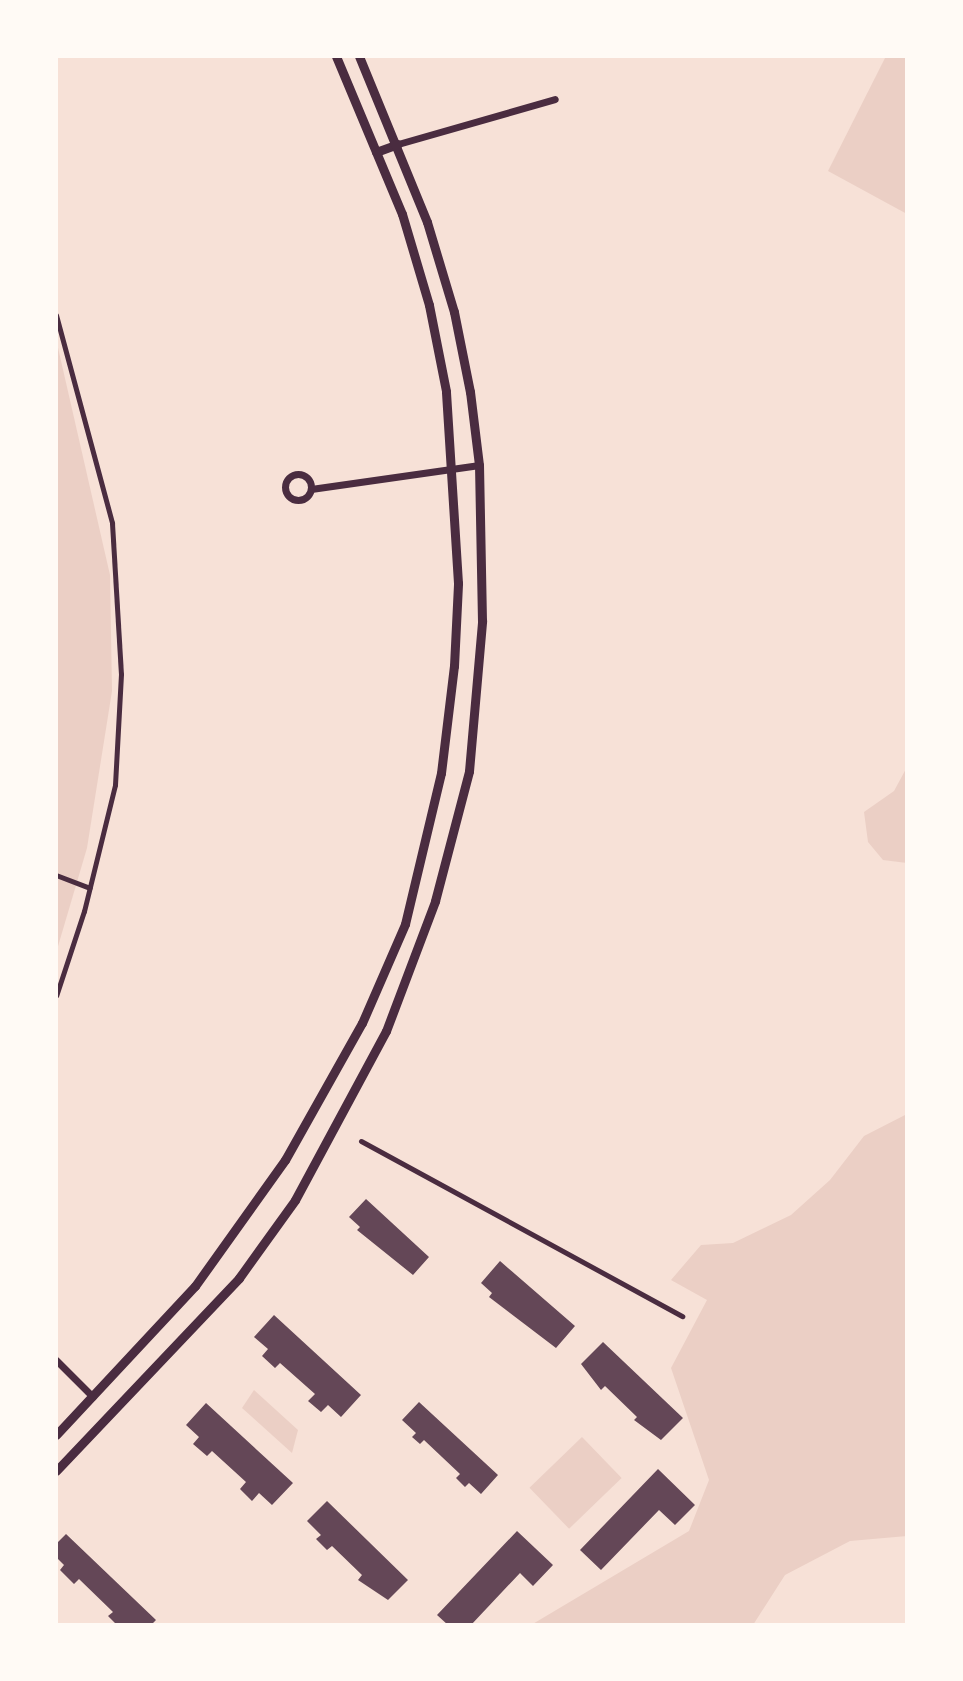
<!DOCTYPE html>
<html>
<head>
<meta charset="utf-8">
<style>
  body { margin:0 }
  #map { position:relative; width:963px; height:1681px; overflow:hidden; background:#f7e1d7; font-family:"Roboto Condensed",sans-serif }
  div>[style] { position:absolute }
  .green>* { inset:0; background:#ebcfc5; transform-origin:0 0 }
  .building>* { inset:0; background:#644757 }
  .pedestrian>* { height:5px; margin:-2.5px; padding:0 2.5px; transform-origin:2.5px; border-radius:2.5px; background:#4a2c40 }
  .minor>* { height:7px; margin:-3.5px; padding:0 3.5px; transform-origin:3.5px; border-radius:3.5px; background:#4a2c40 }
  .minor>.ring { margin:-3.5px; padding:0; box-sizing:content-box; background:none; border:7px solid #4a2c40; border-radius:50% }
  .tertiary>* { height:9px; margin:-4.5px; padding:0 4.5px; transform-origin:4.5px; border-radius:4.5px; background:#4a2c40 }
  span { translate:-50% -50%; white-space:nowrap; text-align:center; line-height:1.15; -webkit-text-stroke:8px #fffaf5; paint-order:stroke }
  .frame { position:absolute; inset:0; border:58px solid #fffaf5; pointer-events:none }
</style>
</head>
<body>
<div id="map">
  <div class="green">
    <i style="clip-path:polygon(886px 56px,907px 56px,907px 214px,828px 171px)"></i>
    <i style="clip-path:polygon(56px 339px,110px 575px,112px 691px,87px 848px,56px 953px)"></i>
    <i style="clip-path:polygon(907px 767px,907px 863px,883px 860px,868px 842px,864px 812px,894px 791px)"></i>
    <i style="clip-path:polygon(907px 1114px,907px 1536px,850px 1541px,785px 1575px,753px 1625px,531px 1625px,689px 1531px,709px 1480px,671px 1368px,707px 1300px,671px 1280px,701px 1245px,733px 1243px,791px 1215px,830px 1180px,864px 1136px)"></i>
    <i style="clip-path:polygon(254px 1390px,298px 1430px,292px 1453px,242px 1408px)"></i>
    <i style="left:582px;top:1437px;width:57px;height:73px;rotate:46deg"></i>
  </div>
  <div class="building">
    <i style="clip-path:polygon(366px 1199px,429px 1257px,413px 1275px,357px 1230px,360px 1227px,349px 1217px)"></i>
    <i style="clip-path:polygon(500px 1261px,575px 1326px,556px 1348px,489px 1297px,492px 1293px,481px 1283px)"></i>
    <i style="clip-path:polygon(274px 1315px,361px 1395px,341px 1417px,328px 1405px,321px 1412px,308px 1401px,315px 1394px,280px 1363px,275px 1368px,262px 1356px,268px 1349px,254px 1337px)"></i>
    <i style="clip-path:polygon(603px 1342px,683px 1418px,661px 1440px,634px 1420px,637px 1417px,605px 1386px,601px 1390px,581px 1364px)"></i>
    <i style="clip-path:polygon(419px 1402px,498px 1475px,481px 1494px,469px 1483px,465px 1487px,456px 1478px,460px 1474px,424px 1440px,420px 1444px,412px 1437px,416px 1433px,402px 1420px)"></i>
    <i style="clip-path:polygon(206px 1403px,293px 1483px,272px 1505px,259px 1493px,252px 1501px,240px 1489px,246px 1482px,212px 1451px,207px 1456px,193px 1444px,199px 1437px,186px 1425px)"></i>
    <i style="clip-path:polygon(658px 1469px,695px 1505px,675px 1525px,659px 1510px,601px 1570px,580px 1550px)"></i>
    <i style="clip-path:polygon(327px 1501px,408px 1580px,388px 1600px,358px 1580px,362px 1575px,332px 1546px,327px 1550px,316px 1539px,321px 1535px,307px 1521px)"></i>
    <i style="clip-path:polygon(517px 1531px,553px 1565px,533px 1586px,520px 1573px,471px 1625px,448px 1625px,437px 1615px)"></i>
    <i style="clip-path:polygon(66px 1534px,156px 1620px,151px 1625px,117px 1625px,108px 1616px,113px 1612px,79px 1579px,74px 1584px,60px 1570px,64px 1565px,56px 1557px,56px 1544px)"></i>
  </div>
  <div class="pedestrian">
    <i style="left:56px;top:315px;width:215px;rotate:74.9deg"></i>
    <i style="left:112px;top:523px;width:151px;rotate:86.6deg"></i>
    <i style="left:121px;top:674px;width:111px;rotate:93.1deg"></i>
    <i style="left:115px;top:785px;width:130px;rotate:103.8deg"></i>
    <i style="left:84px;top:911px;width:89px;rotate:108.2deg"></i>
    <i style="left:56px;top:875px;width:36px;rotate:21deg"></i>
    <i style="left:361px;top:1141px;width:366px;rotate:28.6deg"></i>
  </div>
  <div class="minor">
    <i style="left:398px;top:144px;width:163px;rotate:-16deg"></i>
    <i class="ring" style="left:285px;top:474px;width:19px;height:19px"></i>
    <i style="left:311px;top:489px;width:170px;rotate:-8.1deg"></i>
    <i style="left:56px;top:1360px;width:52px;rotate:45deg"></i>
  </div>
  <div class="tertiary">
    <i style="left:376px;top:152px;width:23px;rotate:-20deg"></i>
    <i style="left:56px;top:1435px;width:204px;rotate:-47deg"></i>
    <i style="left:195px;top:1286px;width:155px;rotate:-54.5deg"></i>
    <i style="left:285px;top:1160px;width:157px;rotate:-60.7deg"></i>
    <i style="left:362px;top:1023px;width:108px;rotate:-66.5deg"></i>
    <i style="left:405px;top:924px;width:155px;rotate:-76.6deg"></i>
    <i style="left:441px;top:773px;width:108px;rotate:-83.1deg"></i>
    <i style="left:454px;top:666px;width:83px;rotate:-87.2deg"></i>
    <i style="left:458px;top:583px;width:192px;rotate:-93.6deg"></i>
    <i style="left:446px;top:391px;width:88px;rotate:-101.2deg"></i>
    <i style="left:429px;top:305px;width:95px;rotate:-106.5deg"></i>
    <i style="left:402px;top:214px;width:171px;rotate:-112.7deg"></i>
    <i style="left:56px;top:1471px;width:266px;rotate:-46.5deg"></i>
    <i style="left:239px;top:1278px;width:96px;rotate:-54.3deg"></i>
    <i style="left:295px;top:1200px;width:192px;rotate:-61.7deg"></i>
    <i style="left:386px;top:1031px;width:139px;rotate:-69.3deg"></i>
    <i style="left:435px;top:901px;width:134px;rotate:-75.3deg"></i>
    <i style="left:469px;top:771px;width:151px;rotate:-85deg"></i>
    <i style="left:482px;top:621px;width:156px;rotate:-91.1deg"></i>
    <i style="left:479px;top:465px;width:74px;rotate:-97deg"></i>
    <i style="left:470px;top:392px;width:82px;rotate:-101.3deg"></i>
    <i style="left:454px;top:312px;width:94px;rotate:-106.7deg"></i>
    <i style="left:427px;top:222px;width:179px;rotate:-112.3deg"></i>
  </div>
  <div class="frame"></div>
</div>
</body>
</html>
